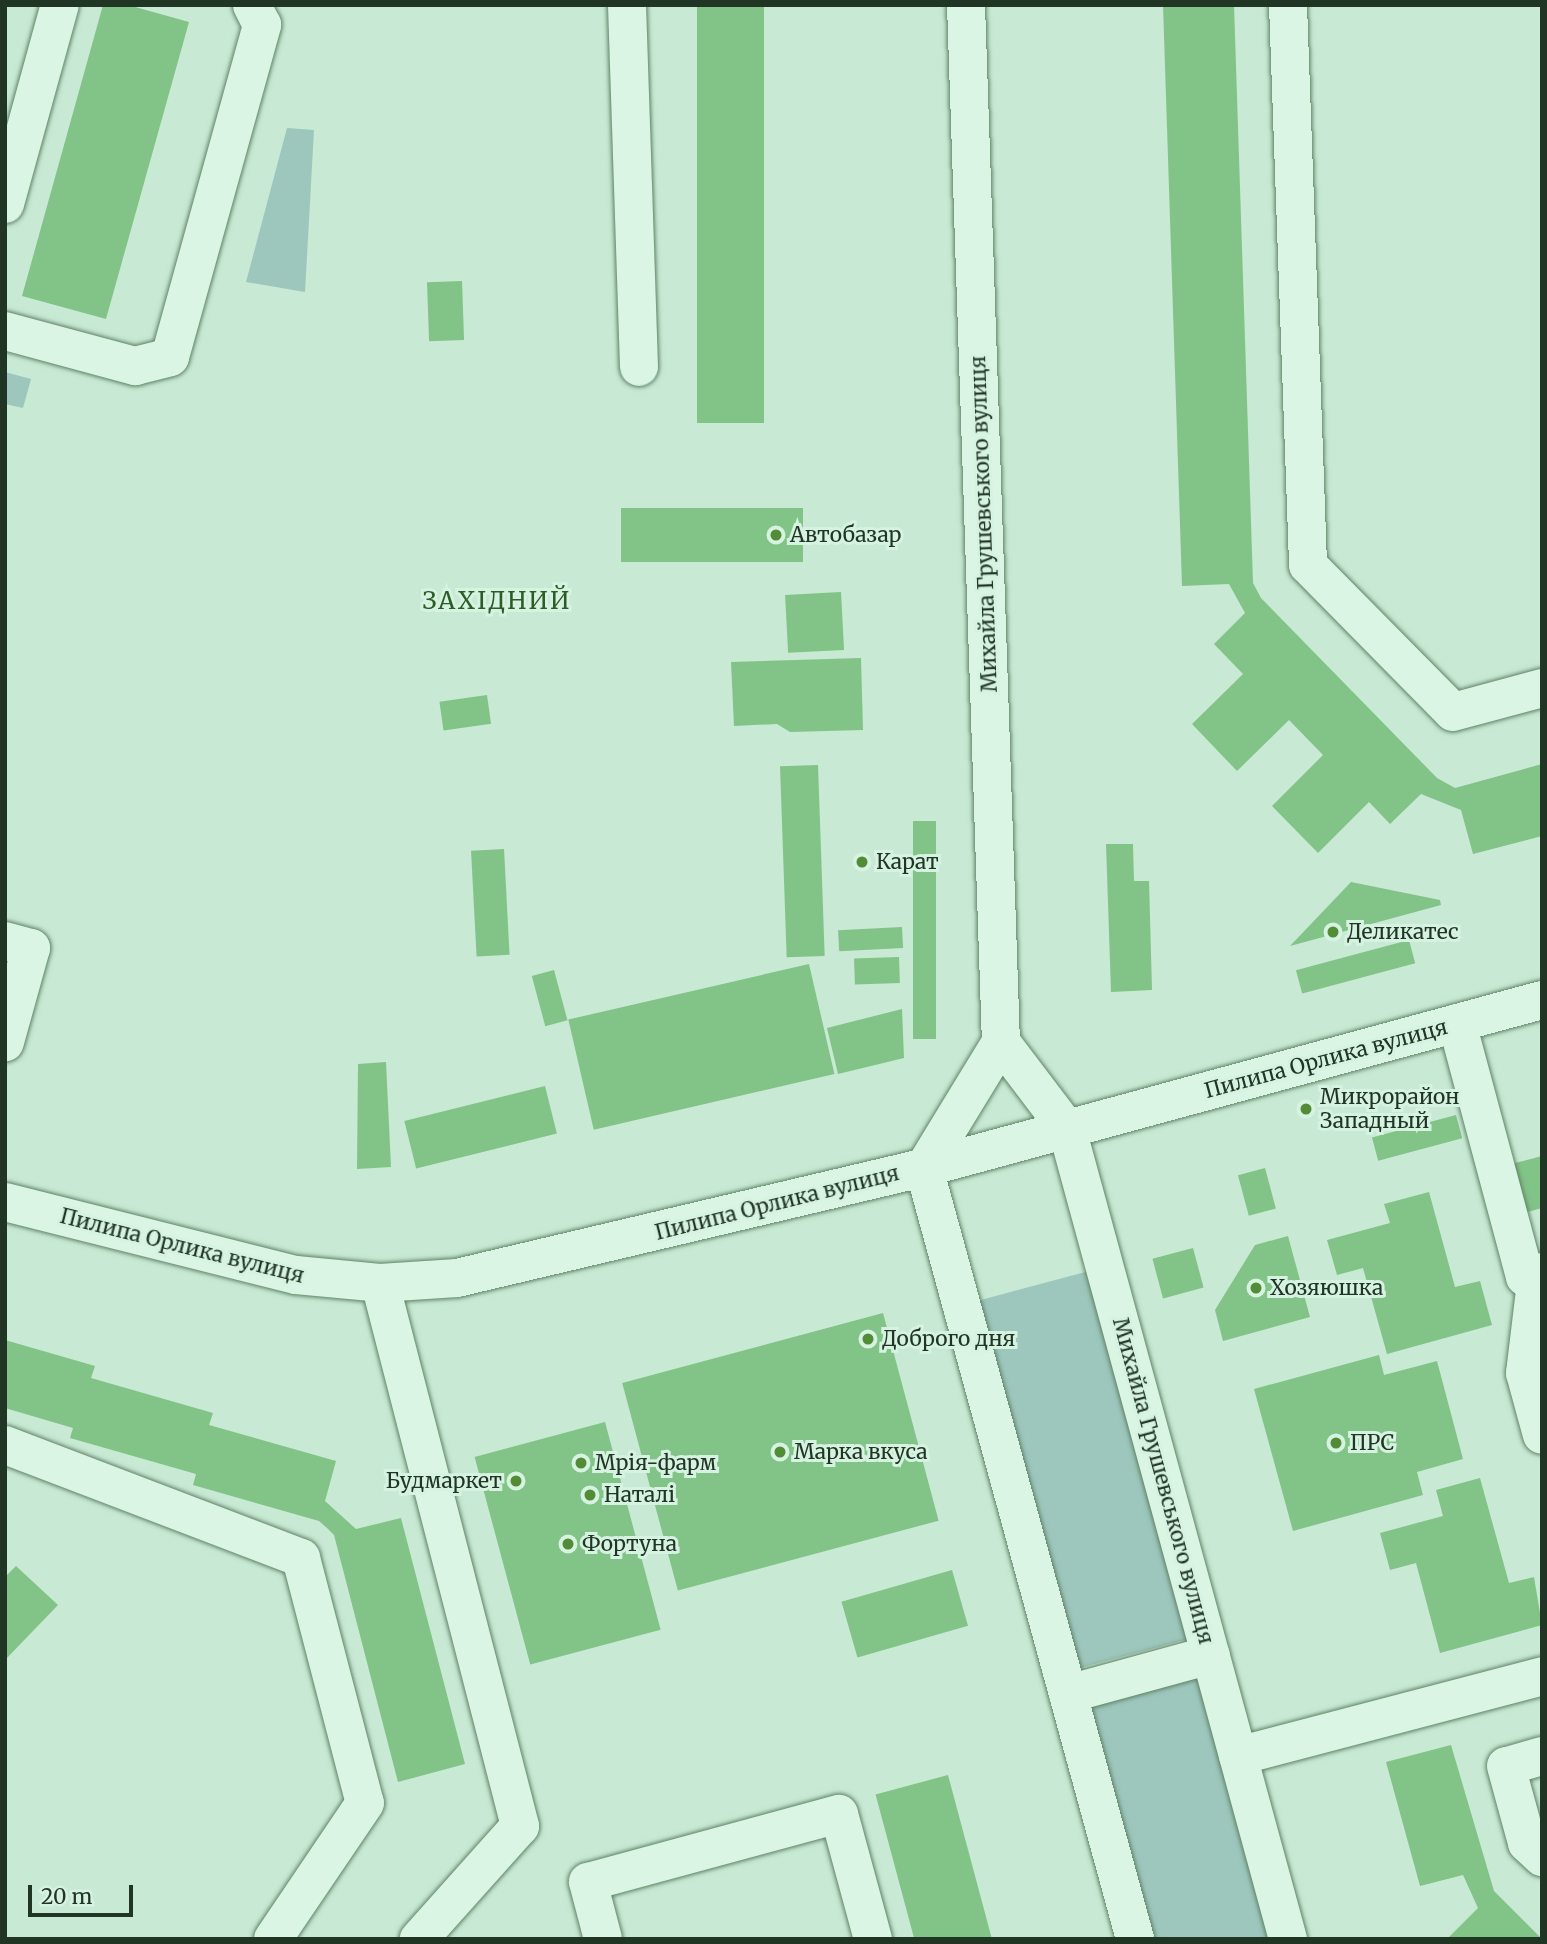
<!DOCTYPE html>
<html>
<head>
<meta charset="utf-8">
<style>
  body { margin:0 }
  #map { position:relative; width:1547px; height:1944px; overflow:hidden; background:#c8e9d4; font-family:Merriweather,serif }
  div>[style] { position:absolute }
  .green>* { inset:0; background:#9dc6bd; transform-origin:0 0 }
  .building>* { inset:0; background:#82c387; transform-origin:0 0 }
  .roads { filter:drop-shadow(0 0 2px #5f8366) drop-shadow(0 0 2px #5f8366) }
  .minor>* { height:38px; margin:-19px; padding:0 19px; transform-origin:19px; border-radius:19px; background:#daf5e4 }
  .dots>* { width:19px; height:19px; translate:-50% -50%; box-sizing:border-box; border:4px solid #d6f2e1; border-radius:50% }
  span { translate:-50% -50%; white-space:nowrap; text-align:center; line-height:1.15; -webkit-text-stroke:6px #d6f2e1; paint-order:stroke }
  .street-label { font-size:21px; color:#213524 }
  .poi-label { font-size:21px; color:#213524 }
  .left { translate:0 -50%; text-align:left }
  .right { translate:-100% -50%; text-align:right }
  .quarter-label { font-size:24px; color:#2c5d25; letter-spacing:2px }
  .frame { position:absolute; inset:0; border:7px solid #213524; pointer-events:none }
  .scale { position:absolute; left:28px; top:1885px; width:105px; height:32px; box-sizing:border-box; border:4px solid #213524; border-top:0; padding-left:9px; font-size:21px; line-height:24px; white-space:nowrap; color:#213524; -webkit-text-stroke:5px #d6f2e1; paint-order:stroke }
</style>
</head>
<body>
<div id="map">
  <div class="green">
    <i style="clip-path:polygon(287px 128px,314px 130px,305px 292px,246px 282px)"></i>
    <i style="clip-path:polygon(5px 372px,31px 379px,23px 408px,5px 404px)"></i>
    <i style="left:1089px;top:1271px;width:381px;height:116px;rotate:75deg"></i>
    <i style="left:1199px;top:1674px;width:275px;height:116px;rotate:75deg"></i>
  </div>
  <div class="building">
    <i style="clip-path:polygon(103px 5px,128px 5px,189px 22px,106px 319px,22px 296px)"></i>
    <i style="left:697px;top:5px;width:67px;height:418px"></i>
    <i style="clip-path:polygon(1163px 5px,1234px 5px,1253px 583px,1261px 598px,1437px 778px,1455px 788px,1542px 764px,1542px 836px,1473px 854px,1461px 810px,1421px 794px,1390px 824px,1369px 802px,1318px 853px,1272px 806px,1323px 755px,1289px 720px,1237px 771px,1192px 724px,1243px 674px,1214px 644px,1245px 613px,1229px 584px,1182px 586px)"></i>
    <i style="left:462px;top:281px;width:59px;height:35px;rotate:88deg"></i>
    <i style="left:803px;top:508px;width:54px;height:182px;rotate:90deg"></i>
    <i style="left:841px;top:592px;width:58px;height:56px;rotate:87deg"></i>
    <i style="clip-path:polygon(861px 658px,863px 730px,790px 732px,777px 724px,734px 726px,731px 662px)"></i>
    <i style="left:487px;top:695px;width:29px;height:48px;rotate:82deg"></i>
    <i style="left:818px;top:765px;width:191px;height:38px;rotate:88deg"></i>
    <i style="left:913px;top:821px;width:23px;height:218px"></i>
    <i style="clip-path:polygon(1106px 844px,1133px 844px,1134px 881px,1149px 881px,1152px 990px,1111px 992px)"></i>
    <i style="left:504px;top:849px;width:106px;height:33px;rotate:87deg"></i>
    <i style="clip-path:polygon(1351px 882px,1440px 900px,1441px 905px,1290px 946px)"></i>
    <i style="left:902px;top:927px;width:21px;height:64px;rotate:87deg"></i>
    <i style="left:1409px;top:940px;width:24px;height:117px;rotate:75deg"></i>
    <i style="left:899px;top:957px;width:26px;height:45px;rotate:88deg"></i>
    <i style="left:809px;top:964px;width:113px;height:247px;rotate:77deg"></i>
    <i style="left:554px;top:970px;width:52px;height:23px;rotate:75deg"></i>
    <i style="clip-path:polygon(902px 1009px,904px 1058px,838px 1074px,827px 1028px)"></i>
    <i style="clip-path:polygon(386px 1062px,391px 1167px,357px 1169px,358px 1064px)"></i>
    <i style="left:545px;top:1086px;width:49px;height:145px;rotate:76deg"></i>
    <i style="left:1456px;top:1115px;width:24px;height:87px;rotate:75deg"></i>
    <i style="clip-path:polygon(1542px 1156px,1542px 1208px,1524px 1213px,1511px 1164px)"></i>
    <i style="left:1265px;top:1168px;width:42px;height:28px;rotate:75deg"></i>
    <i style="clip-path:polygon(1429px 1192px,1455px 1287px,1480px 1281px,1492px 1325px,1387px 1354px,1363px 1268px,1337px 1275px,1327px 1240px,1390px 1223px,1384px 1204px)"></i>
    <i style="clip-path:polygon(1288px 1236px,1310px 1317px,1223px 1341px,1215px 1310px,1255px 1245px)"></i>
    <i style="left:1193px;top:1248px;width:41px;height:42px;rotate:75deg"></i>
    <i style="left:883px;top:1313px;width:215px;height:270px;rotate:75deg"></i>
    <i style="clip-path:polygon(5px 1340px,95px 1366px,91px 1378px,213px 1413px,209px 1425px,336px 1461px,325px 1501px,356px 1529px,401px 1518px,465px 1764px,398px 1782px,334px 1535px,327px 1528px,319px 1521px,193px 1485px,196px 1474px,70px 1438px,73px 1428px,5px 1408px)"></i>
    <i style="clip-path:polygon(1379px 1355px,1384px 1375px,1437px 1361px,1463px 1459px,1417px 1472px,1423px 1495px,1293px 1531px,1254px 1389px)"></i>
    <i style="left:605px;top:1422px;width:215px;height:135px;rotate:75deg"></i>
    <i style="clip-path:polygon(1480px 1478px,1509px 1583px,1534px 1577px,1542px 1625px,1440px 1653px,1416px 1563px,1390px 1570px,1380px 1533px,1443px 1516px,1436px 1490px)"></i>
    <i style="clip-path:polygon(16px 1566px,58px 1605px,5px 1660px,5px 1577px)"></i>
    <i style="left:952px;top:1570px;width:58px;height:115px;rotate:74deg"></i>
    <i style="clip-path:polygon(1451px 1745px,1494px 1891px,1542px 1939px,1447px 1939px,1478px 1908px,1463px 1875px,1420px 1886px,1386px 1762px)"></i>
    <i style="left:948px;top:1775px;width:170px;height:75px;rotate:75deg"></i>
  </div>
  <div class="roads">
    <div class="minor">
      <i style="left:627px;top:5px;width:362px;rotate:88.1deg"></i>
      <i style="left:966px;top:5px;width:1038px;rotate:88.07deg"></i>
      <i style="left:1001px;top:1042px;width:148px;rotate:121.4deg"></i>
      <i style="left:924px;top:1168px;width:799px;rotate:74.69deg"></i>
      <i style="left:1288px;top:5px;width:560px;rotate:87.95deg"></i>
      <i style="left:1308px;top:565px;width:206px;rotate:45.4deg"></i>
      <i style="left:1453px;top:712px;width:92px;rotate:-15.1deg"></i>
      <i style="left:5px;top:204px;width:206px;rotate:-74.6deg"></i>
      <i style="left:5px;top:331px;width:135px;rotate:15.1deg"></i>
      <i style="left:135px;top:366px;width:36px;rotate:-14deg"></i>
      <i style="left:170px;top:357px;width:345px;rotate:-74.5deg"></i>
      <i style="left:262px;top:25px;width:22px;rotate:-117deg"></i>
      <i style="left:5px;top:941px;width:27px;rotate:15deg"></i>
      <i style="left:31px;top:948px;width:98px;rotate:105.5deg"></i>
      <i style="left:1457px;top:1023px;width:263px;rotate:75deg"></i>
      <i style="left:1525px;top:1277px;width:18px;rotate:-16deg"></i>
      <i style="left:1001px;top:1042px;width:109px;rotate:52.8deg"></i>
      <i style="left:1067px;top:1129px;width:840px;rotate:74.74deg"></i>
      <i style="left:5px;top:1202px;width:300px;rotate:14.1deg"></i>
      <i style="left:296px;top:1275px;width:84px;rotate:5.4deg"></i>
      <i style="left:380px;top:1283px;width:77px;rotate:-3.7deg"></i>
      <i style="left:457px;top:1278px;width:480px;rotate:-13.3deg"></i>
      <i style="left:924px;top:1168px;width:640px;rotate:-15.21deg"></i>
      <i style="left:1537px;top:1274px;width:100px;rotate:96.9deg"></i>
      <i style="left:1525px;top:1373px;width:64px;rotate:74.7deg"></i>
      <i style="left:380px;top:1283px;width:561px;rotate:75.54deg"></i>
      <i style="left:520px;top:1826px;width:152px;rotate:131.8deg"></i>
      <i style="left:5px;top:1445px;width:317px;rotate:20.9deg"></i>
      <i style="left:301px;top:1558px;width:253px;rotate:75.4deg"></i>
      <i style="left:365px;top:1803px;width:164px;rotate:124.1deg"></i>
      <i style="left:1068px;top:1694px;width:148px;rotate:-15.3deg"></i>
      <i style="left:1238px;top:1756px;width:314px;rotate:-14.7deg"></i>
      <i style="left:1542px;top:1756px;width:37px;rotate:164deg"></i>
      <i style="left:1506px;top:1766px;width:80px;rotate:74.7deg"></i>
      <i style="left:1527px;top:1843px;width:21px;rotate:43deg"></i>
      <i style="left:603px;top:1939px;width:59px;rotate:-104.7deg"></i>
      <i style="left:588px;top:1882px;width:260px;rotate:-15.2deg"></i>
      <i style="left:839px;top:1814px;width:130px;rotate:74.8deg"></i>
    </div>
  </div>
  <div class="dots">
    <i style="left:776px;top:535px;background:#538c36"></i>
    <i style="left:862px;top:862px;background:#538c36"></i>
    <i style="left:1333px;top:932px;background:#538c36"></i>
    <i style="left:1306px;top:1109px;background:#538c36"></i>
    <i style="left:1256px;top:1288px;background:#538c36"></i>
    <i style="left:868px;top:1339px;background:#538c36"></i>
    <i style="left:1336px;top:1443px;background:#538c36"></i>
    <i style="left:780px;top:1452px;background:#538c36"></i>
    <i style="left:581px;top:1463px;background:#538c36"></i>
    <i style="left:516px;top:1481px;background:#538c36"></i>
    <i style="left:590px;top:1495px;background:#538c36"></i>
    <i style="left:568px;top:1544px;background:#538c36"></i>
  </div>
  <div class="street-label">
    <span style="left:984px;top:524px;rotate:-92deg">Михайла Грушевського вулиця</span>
    <span style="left:1326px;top:1059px;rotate:-15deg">Пилипа Орлика вулиця</span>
    <span style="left:777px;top:1203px;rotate:-14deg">Пилипа Орлика вулиця</span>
    <span style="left:182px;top:1246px;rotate:14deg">Пилипа Орлика вулиця</span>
    <span style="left:1163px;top:1481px;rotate:75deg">Михайла Грушевського вулиця</span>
  </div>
  <div class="poi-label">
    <span class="left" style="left:790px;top:535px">Автобазар</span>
    <span class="left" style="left:876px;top:862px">Карат</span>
    <span class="left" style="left:1347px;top:932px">Деликатес</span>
    <span class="left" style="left:1320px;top:1109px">Микрорайон<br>Западный</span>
    <span class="left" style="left:1270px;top:1288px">Хозяюшка</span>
    <span class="left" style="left:882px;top:1339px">Доброго дня</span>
    <span class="left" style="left:1350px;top:1443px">ПРС</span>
    <span class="left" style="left:794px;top:1452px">Марка вкуса</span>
    <span class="left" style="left:595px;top:1463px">Мрія-фарм</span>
    <span class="right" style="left:502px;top:1481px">Будмаркет</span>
    <span class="left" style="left:604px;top:1495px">Наталі</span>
    <span class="left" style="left:582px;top:1544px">Фортуна</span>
  </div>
  <div class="quarter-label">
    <span style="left:497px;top:601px">ЗАХІДНИЙ</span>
  </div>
  <div class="frame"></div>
  <div class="scale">20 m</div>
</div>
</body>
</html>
